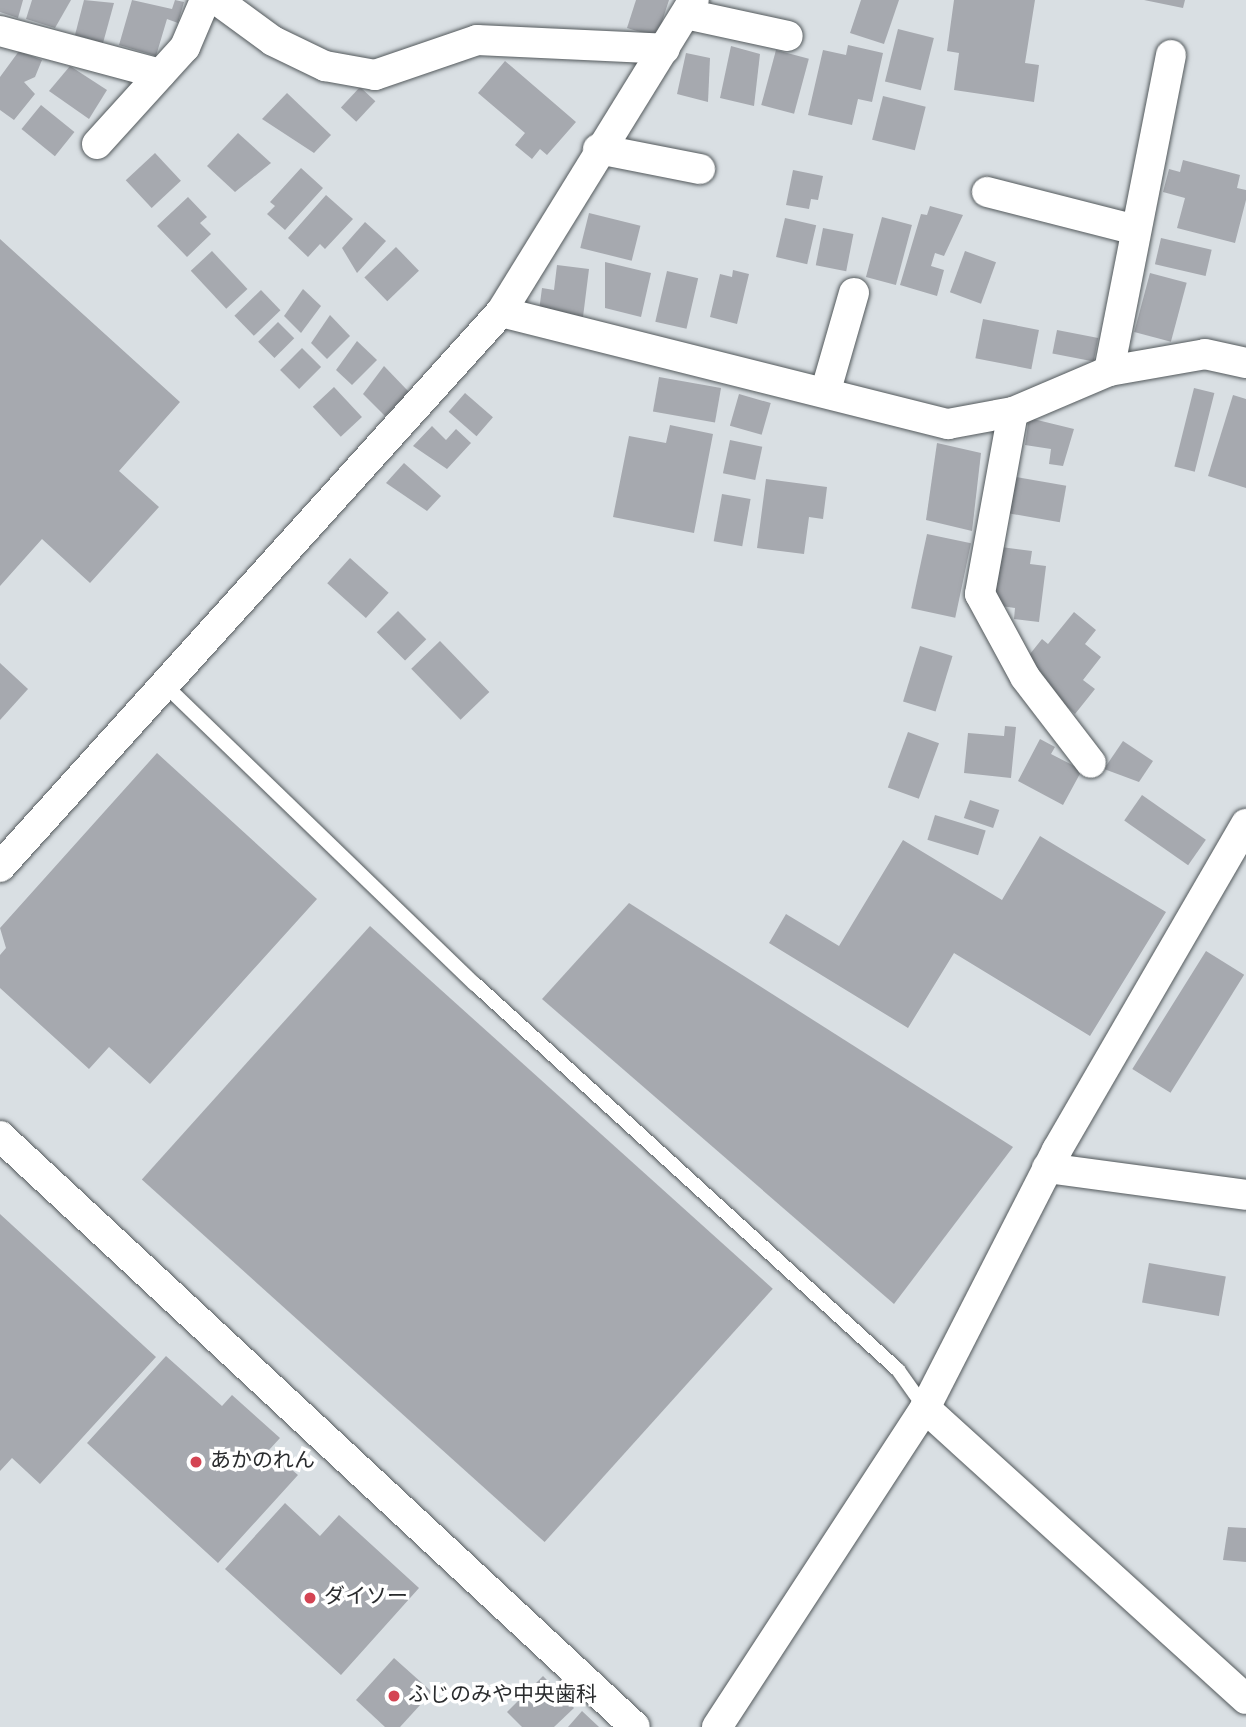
<!DOCTYPE html>
<html>
<head>
<meta charset="utf-8">
<style>
  body { margin:0 }
  #map { position:relative; width:1246px; height:1727px; overflow:hidden; background:#d9dfe3; font-family:Overpass,"Noto Sans JP",sans-serif }
  div>[style] { position:absolute }
  .building>* { inset:0; background:#a6a9af; transform-origin:0 0 }
  .roads { filter:drop-shadow(0 0 2px #53595c) drop-shadow(0 0 2px #53595c) }
  .lane>* { height:14px; margin:-7px; padding:0 7px; transform-origin:7px; border-radius:7px; background:#fff }
  .street>* { height:30px; margin:-15px; padding:0 15px; transform-origin:15px; border-radius:15px; background:#fff }
  .dots>* { width:19px; height:19px; translate:-50% -50%; box-sizing:border-box; border:4px solid #fff; border-radius:50% }
  span { translate:-50% -50%; white-space:nowrap; text-align:center; line-height:1.15; -webkit-text-stroke:7px #fff; paint-order:stroke }
  .poi-label { font-size:21px; color:#2a2c2e }
  .left { translate:0 -50%; text-align:left }
</style>
</head>
<body>
<div id="map">
  <div class="building">
    <i style="clip-path:polygon(0 0,23px 0,18px 18px,0 12px)"></i>
    <i style="clip-path:polygon(32px 0,71px 0,55px 28px,26px 19px)"></i>
    <i style="clip-path:polygon(84px 0,114px 3px,103px 43px,75px 35px)"></i>
    <i style="clip-path:polygon(132px 0,172px 9px,175px 0,184px 2px,178px 23px,167px 19px,156px 56px,119px 45px)"></i>
    <i style="clip-path:polygon(636px 0,669px 0,657px 37px,627px 28px)"></i>
    <i style="clip-path:polygon(861px 0,899px 0,884px 44px,850px 33px)"></i>
    <i style="clip-path:polygon(954px 0,1035px 0,1025px 63px,1039px 65px,1034px 102px,954px 90px,959px 53px,947px 51px)"></i>
    <i style="clip-path:polygon(1144px 0,1185px 0,1183px 8px)"></i>
    <i style="left:898px;top:29px;width:37px;height:54px;rotate:14deg"></i>
    <i style="clip-path:polygon(848px 45px,883px 53px,872px 102px,858px 99px,852px 125px,808px 115px,823px 50px,846px 55px)"></i>
    <i style="clip-path:polygon(731px 46px,760px 54px,754px 106px,720px 98px)"></i>
    <i style="left:776px;top:50px;width:34px;height:57px;rotate:15deg"></i>
    <i style="clip-path:polygon(19px 51px,42px 60px,35px 77px,24px 82px,35px 94px,14px 120px,0 110px,0 77px)"></i>
    <i style="clip-path:polygon(686px 53px,710px 58px,708px 102px,677px 94px)"></i>
    <i style="clip-path:polygon(505px 61px,576px 122px,547px 155px,540px 149px,532px 159px,515px 145px,525px 133px,478px 93px)"></i>
    <i style="clip-path:polygon(70px 66px,107px 90px,89px 119px,49px 91px)"></i>
    <i style="left:360px;top:87px;width:21px;height:28px;rotate:43deg"></i>
    <i style="clip-path:polygon(287px 93px,331px 135px,314px 153px,262px 119px)"></i>
    <i style="left:883px;top:96px;width:44px;height:45px;rotate:14deg"></i>
    <i style="left:41px;top:105px;width:43px;height:31px;rotate:39deg"></i>
    <i style="clip-path:polygon(238px 133px,271px 163px,235px 192px,207px 166px)"></i>
    <i style="left:155px;top:153px;width:38px;height:40px;rotate:47deg"></i>
    <i style="clip-path:polygon(1183px 160px,1240px 175px,1237px 188px,1246px 190px,1246px 200px,1235px 243px,1177px 228px,1185px 198px,1163px 192px,1169px 169px,1180px 172px)"></i>
    <i style="clip-path:polygon(301px 168px,323px 188px,285px 230px,267px 214px,275px 206px,270px 202px)"></i>
    <i style="clip-path:polygon(793px 170px,823px 176px,818px 200px,811px 199px,809px 209px,786px 205px)"></i>
    <i style="clip-path:polygon(326px 195px,353px 219px,325px 249px,320px 244px,308px 257px,288px 238px)"></i>
    <i style="clip-path:polygon(188px 197px,207px 217px,200px 223px,211px 234px,187px 257px,157px 226px)"></i>
    <i style="clip-path:polygon(930px 206px,963px 215px,944px 256px,935px 253px,931px 266px,944px 270px,937px 296px,900px 285px,921px 214px,927px 215px)"></i>
    <i style="left:589px;top:213px;width:53px;height:36px;rotate:14deg"></i>
    <i style="left:882px;top:217px;width:31px;height:62px;rotate:15deg"></i>
    <i style="left:785px;top:218px;width:32px;height:40px;rotate:13deg"></i>
    <i style="clip-path:polygon(365px 222px,386px 241px,357px 273px,342px 248px)"></i>
    <i style="left:823px;top:228px;width:31px;height:38px;rotate:11deg"></i>
    <i style="left:1161px;top:238px;width:52px;height:27px;rotate:13deg"></i>
    <i style="clip-path:polygon(0 239px,180px 402px,119px 471px,159px 507px,90px 583px,42px 539px,0 586px)"></i>
    <i style="left:396px;top:247px;width:33px;height:44px;rotate:46deg"></i>
    <i style="left:212px;top:251px;width:52px;height:29px;rotate:47deg"></i>
    <i style="left:965px;top:251px;width:33px;height:44px;rotate:20deg"></i>
    <i style="clip-path:polygon(605px 262px,651px 273px,641px 317px,605px 308px)"></i>
    <i style="clip-path:polygon(557px 265px,589px 269px,583px 317px,539px 311px,542px 288px,554px 290px)"></i>
    <i style="clip-path:polygon(733px 270px,749px 274px,737px 324px,710px 317px,720px 274px,732px 277px)"></i>
    <i style="left:667px;top:271px;width:32px;height:52px;rotate:13deg"></i>
    <i style="left:1150px;top:273px;width:38px;height:61px;rotate:15deg"></i>
    <i style="clip-path:polygon(303px 289px,321px 306px,301px 333px,284px 316px)"></i>
    <i style="left:261px;top:290px;width:28px;height:37px;rotate:46deg"></i>
    <i style="clip-path:polygon(330px 315px,350px 336px,327px 359px,311px 343px)"></i>
    <i style="left:983px;top:319px;width:57px;height:40px;rotate:11deg"></i>
    <i style="left:278px;top:322px;width:23px;height:28px;rotate:45deg"></i>
    <i style="left:1057px;top:330px;width:42px;height:24px;rotate:11deg"></i>
    <i style="clip-path:polygon(357px 341px,377px 360px,352px 385px,336px 370px)"></i>
    <i style="left:302px;top:348px;width:27px;height:31px;rotate:45deg"></i>
    <i style="clip-path:polygon(384px 366px,409px 392px,385px 416px,363px 394px)"></i>
    <i style="left:659px;top:377px;width:63px;height:35px;rotate:10deg"></i>
    <i style="left:334px;top:387px;width:41px;height:29px;rotate:47deg"></i>
    <i style="left:1194px;top:388px;width:21px;height:81px;rotate:14deg"></i>
    <i style="left:465px;top:393px;width:37px;height:25px;rotate:41deg"></i>
    <i style="left:739px;top:394px;width:33px;height:33px;rotate:16deg"></i>
    <i style="clip-path:polygon(1233px 395px,1246px 399px,1246px 488px,1208px 476px)"></i>
    <i style="clip-path:polygon(1029px 418px,1074px 429px,1063px 466px,1049px 464px,1051px 449px,1025px 445px)"></i>
    <i style="clip-path:polygon(670px 425px,713px 434px,694px 533px,613px 517px,629px 436px,666px 443px)"></i>
    <i style="clip-path:polygon(432px 426px,446px 440px,456px 429px,471px 443px,447px 469px,413px 446px)"></i>
    <i style="left:730px;top:440px;width:33px;height:34px;rotate:12deg"></i>
    <i style="clip-path:polygon(937px 443px,981px 453px,972px 531px,926px 520px)"></i>
    <i style="clip-path:polygon(404px 463px,441px 496px,427px 511px,386px 483px)"></i>
    <i style="left:1016px;top:477px;width:51px;height:37px;rotate:10deg"></i>
    <i style="clip-path:polygon(766px 479px,827px 487px,823px 519px,809px 517px,804px 554px,757px 548px)"></i>
    <i style="left:722px;top:494px;width:29px;height:48px;rotate:10deg"></i>
    <i style="left:927px;top:534px;width:45px;height:76px;rotate:12deg"></i>
    <i style="clip-path:polygon(1001px 547px,1032px 551px,1030px 564px,1046px 566px,1039px 622px,1014px 619px,1015px 608px,994px 605px)"></i>
    <i style="left:350px;top:558px;width:52px;height:34px;rotate:42deg"></i>
    <i style="left:398px;top:611px;width:40px;height:30px;rotate:45deg"></i>
    <i style="clip-path:polygon(1074px 612px,1096px 630px,1085px 644px,1101px 657px,1083px 680px,1095px 689px,1075px 714px,1022px 664px,1042px 639px,1048px 644px)"></i>
    <i style="left:440px;top:641px;width:71px;height:40px;rotate:46deg"></i>
    <i style="left:920px;top:646px;width:34px;height:58px;rotate:17deg"></i>
    <i style="clip-path:polygon(0 663px,28px 689px,0 720px)"></i>
    <i style="clip-path:polygon(1005px 726px,1016px 727px,1011px 778px,964px 773px,968px 733px,1004px 736px)"></i>
    <i style="left:908px;top:732px;width:33px;height:59px;rotate:20deg"></i>
    <i style="clip-path:polygon(1040px 739px,1055px 747px,1051px 754px,1082px 770px,1063px 805px,1018px 781px)"></i>
    <i style="clip-path:polygon(1123px 741px,1153px 761px,1139px 782px,1104px 769px)"></i>
    <i style="clip-path:polygon(157px 753px,317px 899px,150px 1084px,109px 1047px,89px 1069px,0 988px,0 955px,6px 948px,0 928px)"></i>
    <i style="left:1142px;top:795px;width:78px;height:31px;rotate:35deg"></i>
    <i style="left:970px;top:800px;width:31px;height:19px;rotate:19deg"></i>
    <i style="left:935px;top:815px;width:53px;height:26px;rotate:17deg"></i>
    <i style="clip-path:polygon(1040px 836px,1166px 912px,1090px 1036px,954px 953px,908px 1028px,769px 943px,786px 914px,839px 946px,903px 840px,1002px 900px)"></i>
    <i style="clip-path:polygon(629px 903px,1013px 1147px,894px 1304px,542px 999px)"></i>
    <i style="left:370px;top:926px;width:542px;height:341px;rotate:42deg"></i>
    <i style="left:1206px;top:951px;width:45px;height:139px;rotate:32deg"></i>
    <i style="clip-path:polygon(0 1214px,156px 1357px,40px 1484px,12px 1458px,0 1471px)"></i>
    <i style="left:1149px;top:1263px;width:78px;height:40px;rotate:10deg"></i>
    <i style="clip-path:polygon(166px 1356px,222px 1406px,232px 1395px,280px 1438px,269px 1450px,298px 1475px,218px 1563px,87px 1443px)"></i>
    <i style="clip-path:polygon(285px 1503px,320px 1536px,339px 1515px,419px 1588px,341px 1675px,225px 1569px)"></i>
    <i style="clip-path:polygon(1228px 1527px,1246px 1528px,1246px 1562px,1223px 1560px)"></i>
    <i style="clip-path:polygon(394px 1658px,432px 1692px,400px 1727px,385px 1727px,356px 1700px)"></i>
    <i style="clip-path:polygon(543px 1676px,574px 1708px,554px 1727px,522px 1727px,507px 1712px)"></i>
    <i style="clip-path:polygon(582px 1711px,599px 1727px,568px 1727px)"></i>
  </div>
  <div class="roads">
    <div class="lane">
      <i style="left:167px;top:687px;width:428px;rotate:44deg"></i>
      <i style="left:475px;top:984px;width:573px;rotate:42.38deg"></i>
      <i style="left:898px;top:1370px;width:47px;rotate:54.6deg"></i>
    </div>
    <div class="street">
      <i style="left:217px;top:0;width:69px;rotate:36.2deg"></i>
      <i style="left:273px;top:41px;width:58px;rotate:25.7deg"></i>
      <i style="left:325px;top:66px;width:51px;rotate:10.2deg"></i>
      <i style="left:375px;top:75px;width:108px;rotate:-18.9deg"></i>
      <i style="left:477px;top:40px;width:188px;rotate:2.7deg"></i>
      <i style="left:686px;top:14px;width:104px;rotate:12.2deg"></i>
      <i style="left:0;top:31px;width:166px;rotate:15deg"></i>
      <i style="left:97px;top:144px;width:131px;rotate:-47.8deg"></i>
      <i style="left:185px;top:47px;width:51px;rotate:-66.9deg"></i>
      <i style="left:598px;top:149px;width:104px;rotate:11.1deg"></i>
      <i style="left:987px;top:192px;width:150px;rotate:14.3deg"></i>
      <i style="left:501px;top:312px;width:461px;rotate:14.1deg"></i>
      <i style="left:948px;top:424px;width:66px;rotate:-10.5deg"></i>
      <i style="left:1013px;top:412px;width:104px;rotate:-23.1deg"></i>
      <i style="left:1109px;top:371px;width:97px;rotate:-10deg"></i>
      <i style="left:1205px;top:354px;width:42px;rotate:12.4deg"></i>
      <i style="left:1109px;top:371px;width:322px;rotate:-78.9deg"></i>
      <i style="left:826px;top:390px;width:101px;rotate:-73.9deg"></i>
      <i style="left:1013px;top:412px;width:185px;rotate:100.3deg"></i>
      <i style="left:980px;top:594px;width:94px;rotate:61.5deg"></i>
      <i style="left:1025px;top:677px;width:108px;rotate:52.5deg"></i>
      <i style="left:0;top:867px;width:748px;rotate:-47.93deg"></i>
      <i style="left:501px;top:312px;width:367px;rotate:-58.3deg"></i>
      <i style="left:0;top:1136px;width:867px;rotate:42.94deg"></i>
      <i style="left:1047px;top:1168px;width:201px;rotate:7.7deg"></i>
      <i style="left:925px;top:1408px;width:433px;rotate:42.2deg"></i>
      <i style="left:717px;top:1727px;width:381px;rotate:-56.9deg"></i>
      <i style="left:925px;top:1408px;width:290px;rotate:-62.9deg"></i>
      <i style="left:1057px;top:1150px;width:377px;rotate:-59.9deg"></i>
    </div>
  </div>
  <div class="dots">
    <i style="left:196px;top:1462px;background:#d44453"></i>
    <i style="left:310px;top:1598px;background:#d44453"></i>
    <i style="left:394px;top:1696px;background:#d44453"></i>
  </div>
  <div class="poi-label">
    <span class="left" style="left:210px;top:1462px">あかのれん</span>
    <span class="left" style="left:324px;top:1598px">ダイソー</span>
    <span class="left" style="left:408px;top:1696px">ふじのみや中央歯科</span>
  </div>
</div>
</body>
</html>
